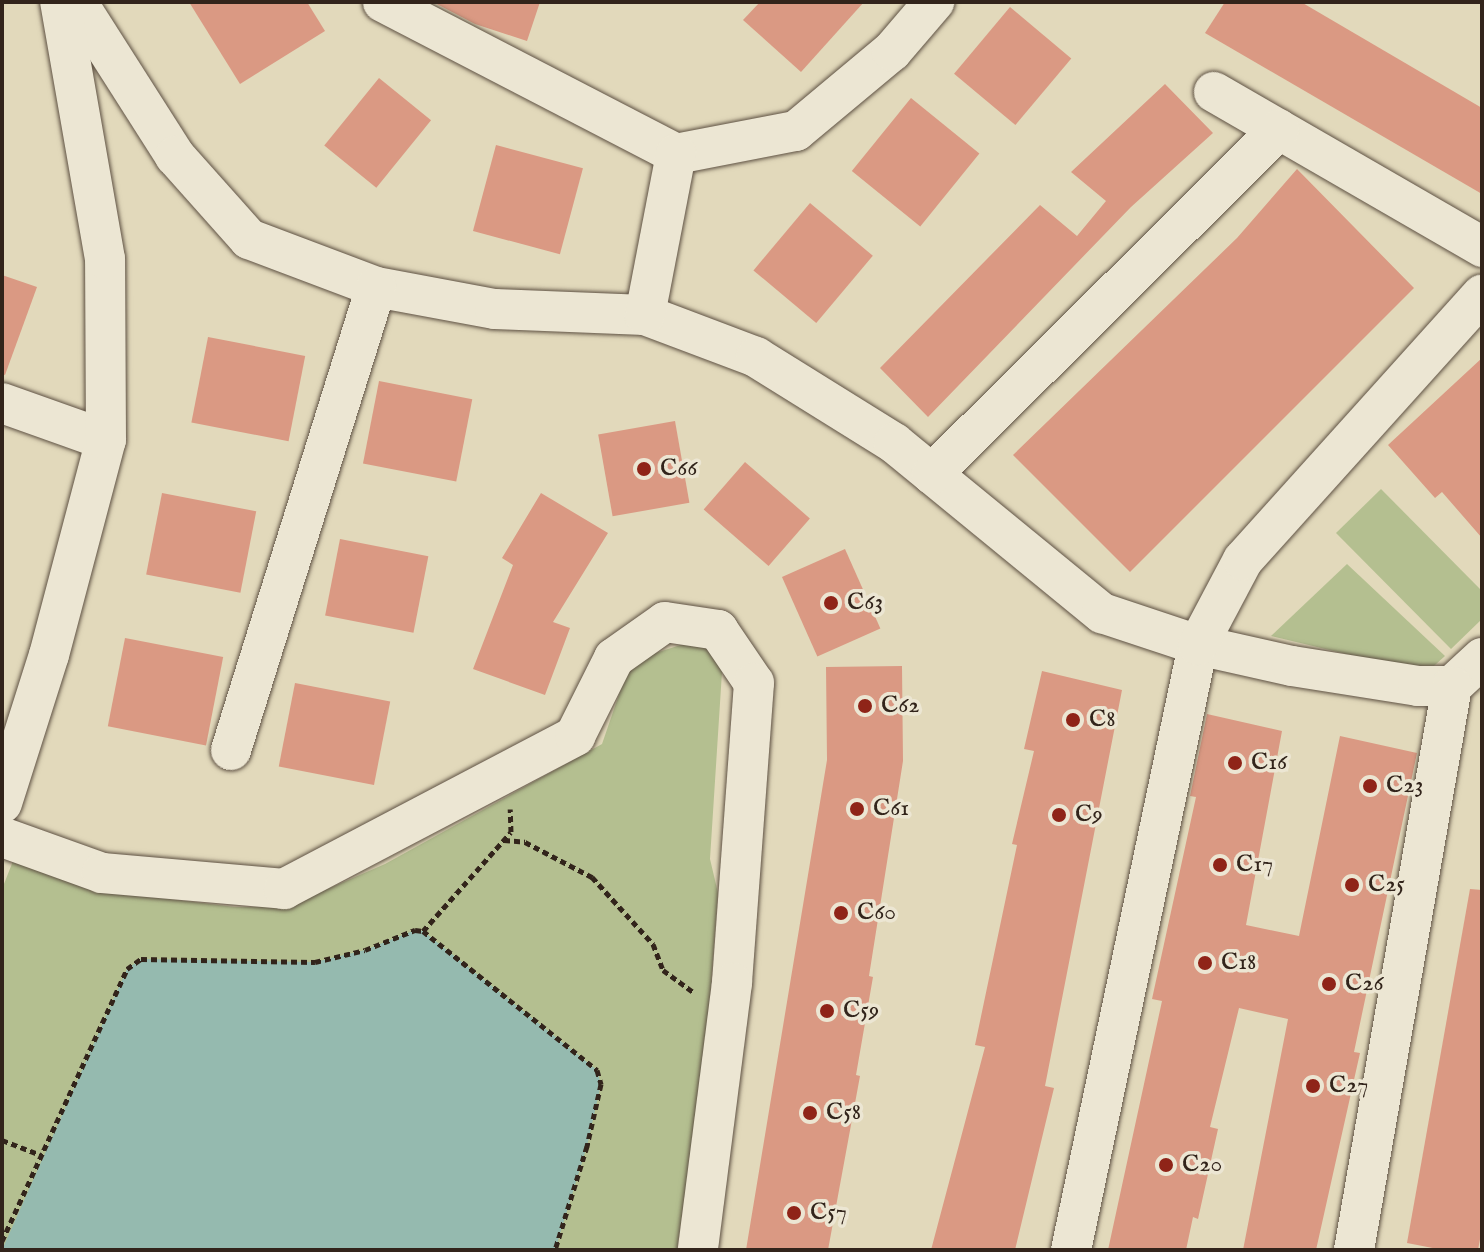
<!DOCTYPE html>
<html>
<head>
<meta charset="utf-8">
<style>
  body { margin:0 }
  #map { position:relative; width:1484px; height:1252px; overflow:hidden; background:#e2d9bb; font-family:"IM FELL English",serif }
  div>[style] { position:absolute }
  .green>* { inset:0; background:#b4bf90 }
  .water>* { inset:0; background:#95baaf }
  .building>* { inset:0; background:#da9983; transform-origin:0 0 }
  .path>* { height:5px; margin-top:-2.5px; transform-origin:0; background:repeating-linear-gradient(90deg,#32241b 0 6px,transparent 0 10px) }
  .roads { filter:drop-shadow(0 0 2px #5e5143) drop-shadow(0 0 2px #5e5143) }
  .minor>* { height:40px; margin:-20px; padding:0 20px; transform-origin:20px; border-radius:20px; background:#ece6d3 }
  .dots>* { width:22px; height:22px; translate:-50% -50%; box-sizing:border-box; border:4px solid #ece6d3; border-radius:50% }
  span { translate:-50% -50%; white-space:nowrap; text-align:center; line-height:1.15; -webkit-text-stroke:7px #ece6d3; paint-order:stroke }
  .poi-label { font-size:24px; color:#32241b }
  .left { translate:0 -50%; text-align:left }
  .frame { position:absolute; inset:0; border:4px solid #32241b; pointer-events:none }
</style>
</head>
<body>
<div id="map">
  <div class="green">
    <i style="clip-path:polygon(1381px 489px,1482px 591px,1482px 619px,1451px 649px,1336px 533px)"></i>
    <i style="clip-path:polygon(1347px 564px,1445px 656px,1426px 673px,1271px 636px)"></i>
    <i style="clip-path:polygon(693px 641px,714px 653px,722px 672px,710px 859px,718px 893px,706px 1052px,677px 1250px,2px 1250px,2px 889px,15px 856px,121px 893px,235px 907px,286px 907px,385px 864px,602px 744px,624px 680px,640px 658px)"></i>
  </div>
  <div class="water">
    <i style="clip-path:polygon(415px 930px,423px 931px,597px 1070px,601px 1084px,587px 1146px,555px 1250px,2px 1250px,127px 969px,141px 959px,315px 962px,365px 950px)"></i>
  </div>
  <div class="building">
    <i style="clip-path:polygon(189px 2px,307px 2px,325px 31px,240px 84px)"></i>
    <i style="clip-path:polygon(433px 2px,540px 2px,527px 41px,475px 24px)"></i>
    <i style="clip-path:polygon(760px 2px,864px 2px,801px 72px,743px 20px)"></i>
    <i style="clip-path:polygon(1225px 2px,1301px 2px,1482px 108px,1482px 194px,1205px 33px)"></i>
    <i style="left:1010px;top:7px;width:80px;height:87px;rotate:40deg"></i>
    <i style="left:379px;top:78px;width:67px;height:87px;rotate:39deg"></i>
    <i style="clip-path:polygon(1165px 84px,1213px 133px,1131px 207px,928px 417px,880px 368px,1040px 205px,1077px 236px,1106px 201px,1071px 172px)"></i>
    <i style="left:911px;top:98px;width:88px;height:94px;rotate:39deg"></i>
    <i style="left:496px;top:145px;width:90px;height:89px;rotate:15deg"></i>
    <i style="clip-path:polygon(1297px 169px,1414px 288px,1130px 572px,1013px 455px,1237px 238px)"></i>
    <i style="left:810px;top:203px;width:82px;height:88px;rotate:40deg"></i>
    <i style="clip-path:polygon(2px 275px,37px 287px,5px 375px,2px 374px)"></i>
    <i style="left:208px;top:337px;width:99px;height:87px;rotate:11deg"></i>
    <i style="clip-path:polygon(1482px 358px,1482px 538px,1442px 492px,1435px 498px,1388px 445px)"></i>
    <i style="left:379px;top:381px;width:95px;height:84px;rotate:11deg"></i>
    <i style="left:675px;top:421px;width:83px;height:78px;rotate:80deg"></i>
    <i style="left:745px;top:462px;width:86px;height:63px;rotate:41deg"></i>
    <i style="left:162px;top:493px;width:96px;height:83px;rotate:11deg"></i>
    <i style="clip-path:polygon(541px 493px,608px 533px,553px 622px,570px 628px,545px 695px,473px 669px,513px 565px,502px 558px)"></i>
    <i style="left:340px;top:539px;width:90px;height:78px;rotate:11deg"></i>
    <i style="left:845px;top:549px;width:87px;height:69px;rotate:66deg"></i>
    <i style="left:125px;top:638px;width:100px;height:90px;rotate:11deg"></i>
    <i style="clip-path:polygon(902px 666px,903px 761px,869px 976px,873px 977px,856px 1075px,860px 1076px,828px 1250px,746px 1250px,827px 760px,826px 667px)"></i>
    <i style="clip-path:polygon(1042px 671px,1122px 690px,1045px 1086px,1054px 1088px,1015px 1250px,931px 1250px,985px 1047px,975px 1045px,1017px 845px,1012px 844px,1034px 751px,1024px 749px)"></i>
    <i style="left:295px;top:683px;width:97px;height:85px;rotate:11deg"></i>
    <i style="clip-path:polygon(1207px 714px,1282px 731px,1246px 925px,1299px 936px,1340px 736px,1417px 753px,1354px 1052px,1360px 1053px,1316px 1250px,1243px 1250px,1288px 1019px,1239px 1008px,1210px 1127px,1218px 1129px,1198px 1219px,1193px 1217px,1186px 1250px,1108px 1250px,1162px 1001px,1152px 999px,1196px 797px,1190px 796px)"></i>
    <i style="clip-path:polygon(1470px 889px,1482px 890px,1482px 1229px,1478px 1250px,1443px 1250px,1407px 1243px)"></i>
  </div>
  <div class="path">
    <i style="left:504px;top:840px;width:21px;rotate:5deg"></i>
    <i style="left:525px;top:842px;width:76px;rotate:27.6deg"></i>
    <i style="left:592px;top:877px;width:91px;rotate:47.7deg"></i>
    <i style="left:653px;top:944px;width:28px;rotate:69deg"></i>
    <i style="left:663px;top:970px;width:39px;rotate:36deg"></i>
    <i style="left:423px;top:931px;width:132px;rotate:-48.4deg"></i>
    <i style="left:511px;top:832px;width:23px;rotate:-92deg"></i>
    <i style="left:2px;top:1140px;width:42px;rotate:21deg"></i>
    <i style="left:2px;top:1241px;width:299px;rotate:-65.3deg"></i>
    <i style="left:127px;top:969px;width:17px;rotate:-36deg"></i>
    <i style="left:141px;top:959px;width:174px;rotate:1deg"></i>
    <i style="left:315px;top:962px;width:51px;rotate:-13.5deg"></i>
    <i style="left:365px;top:950px;width:54px;rotate:-21.8deg"></i>
    <i style="left:415px;top:930px;width:8px;rotate:7deg"></i>
    <i style="left:423px;top:931px;width:223px;rotate:38.6deg"></i>
    <i style="left:597px;top:1070px;width:15px;rotate:74deg"></i>
    <i style="left:601px;top:1084px;width:64px;rotate:102.7deg"></i>
    <i style="left:587px;top:1146px;width:109px;rotate:107.1deg"></i>
  </div>
  <div class="roads">
    <div class="minor">
      <i style="left:77px;top:2px;width:183px;rotate:57.5deg"></i>
      <i style="left:175px;top:156px;width:111px;rotate:48.3deg"></i>
      <i style="left:249px;top:239px;width:136px;rotate:20.7deg"></i>
      <i style="left:376px;top:287px;width:121px;rotate:10.5deg"></i>
      <i style="left:495px;top:309px;width:150px;rotate:2.3deg"></i>
      <i style="left:645px;top:315px;width:119px;rotate:20.7deg"></i>
      <i style="left:756px;top:357px;width:163px;rotate:31.9deg"></i>
      <i style="left:894px;top:443px;width:269px;rotate:39.3deg"></i>
      <i style="left:1102px;top:613px;width:101px;rotate:18.4deg"></i>
      <i style="left:1198px;top:645px;width:96px;rotate:12.6deg"></i>
      <i style="left:1292px;top:666px;width:128px;rotate:9deg"></i>
      <i style="left:1418px;top:686px;width:34px"></i>
      <i style="left:1452px;top:686px;width:41px;rotate:-43deg"></i>
      <i style="left:383px;top:2px;width:330px;rotate:27.4deg"></i>
      <i style="left:676px;top:154px;width:122px;rotate:-10.9deg"></i>
      <i style="left:796px;top:131px;width:125px;rotate:-39.8deg"></i>
      <i style="left:892px;top:51px;width:65px;rotate:-49.4deg"></i>
      <i style="left:1214px;top:92px;width:310px;rotate:30deg"></i>
      <i style="left:645px;top:315px;width:164px;rotate:-79.1deg"></i>
      <i style="left:2px;top:403px;width:110px;rotate:19.6deg"></i>
      <i style="left:932px;top:474px;width:489px;rotate:-44.8deg"></i>
      <i style="left:231px;top:750px;width:485px;rotate:-72.6deg"></i>
      <i style="left:2px;top:803px;width:155px;rotate:-72.4deg"></i>
      <i style="left:49px;top:655px;width:222px;rotate:-75.2deg"></i>
      <i style="left:106px;top:440px;width:181px;rotate:-90.3deg"></i>
      <i style="left:105px;top:259px;width:261px;rotate:-99.9deg"></i>
      <i style="left:2px;top:837px;width:106px;rotate:19.8deg"></i>
      <i style="left:102px;top:873px;width:183px;rotate:5deg"></i>
      <i style="left:284px;top:889px;width:329px;rotate:-27.7deg"></i>
      <i style="left:575px;top:736px;width:87px;rotate:-63.4deg"></i>
      <i style="left:614px;top:658px;width:62px;rotate:-35.2deg"></i>
      <i style="left:665px;top:622px;width:54px;rotate:8.6deg"></i>
      <i style="left:718px;top:630px;width:64px;rotate:55.8deg"></i>
      <i style="left:754px;top:683px;width:301px;rotate:94.2deg"></i>
      <i style="left:732px;top:983px;width:269px;rotate:97.3deg"></i>
      <i style="left:1071px;top:1250px;width:618px;rotate:-78.14deg"></i>
      <i style="left:1198px;top:645px;width:96px;rotate:-62.1deg"></i>
      <i style="left:1243px;top:560px;width:357px;rotate:-48deg"></i>
      <i style="left:1354px;top:1250px;width:572px;rotate:-80.14deg"></i>
    </div>
  </div>
  <div class="dots">
    <i style="left:644px;top:469px;background:#8f2418"></i>
    <i style="left:831px;top:603px;background:#8f2418"></i>
    <i style="left:865px;top:706px;background:#8f2418"></i>
    <i style="left:1073px;top:720px;background:#8f2418"></i>
    <i style="left:1235px;top:763px;background:#8f2418"></i>
    <i style="left:1370px;top:786px;background:#8f2418"></i>
    <i style="left:857px;top:809px;background:#8f2418"></i>
    <i style="left:1059px;top:815px;background:#8f2418"></i>
    <i style="left:1220px;top:865px;background:#8f2418"></i>
    <i style="left:1352px;top:885px;background:#8f2418"></i>
    <i style="left:841px;top:913px;background:#8f2418"></i>
    <i style="left:1205px;top:963px;background:#8f2418"></i>
    <i style="left:1329px;top:984px;background:#8f2418"></i>
    <i style="left:827px;top:1011px;background:#8f2418"></i>
    <i style="left:1313px;top:1086px;background:#8f2418"></i>
    <i style="left:810px;top:1113px;background:#8f2418"></i>
    <i style="left:1166px;top:1165px;background:#8f2418"></i>
    <i style="left:794px;top:1213px;background:#8f2418"></i>
  </div>
  <div class="poi-label">
    <span class="left" style="left:660px;top:469px">C66</span>
    <span class="left" style="left:847px;top:603px">C63</span>
    <span class="left" style="left:881px;top:706px">C62</span>
    <span class="left" style="left:1089px;top:720px">C8</span>
    <span class="left" style="left:1251px;top:763px">C16</span>
    <span class="left" style="left:1386px;top:786px">C23</span>
    <span class="left" style="left:873px;top:809px">C61</span>
    <span class="left" style="left:1075px;top:815px">C9</span>
    <span class="left" style="left:1236px;top:865px">C17</span>
    <span class="left" style="left:1368px;top:885px">C25</span>
    <span class="left" style="left:857px;top:913px">C60</span>
    <span class="left" style="left:1221px;top:963px">C18</span>
    <span class="left" style="left:1345px;top:984px">C26</span>
    <span class="left" style="left:843px;top:1011px">C59</span>
    <span class="left" style="left:1329px;top:1086px">C27</span>
    <span class="left" style="left:826px;top:1113px">C58</span>
    <span class="left" style="left:1182px;top:1165px">C20</span>
    <span class="left" style="left:810px;top:1213px">C57</span>
  </div>
  <div class="frame"></div>
</div>
</body>
</html>
